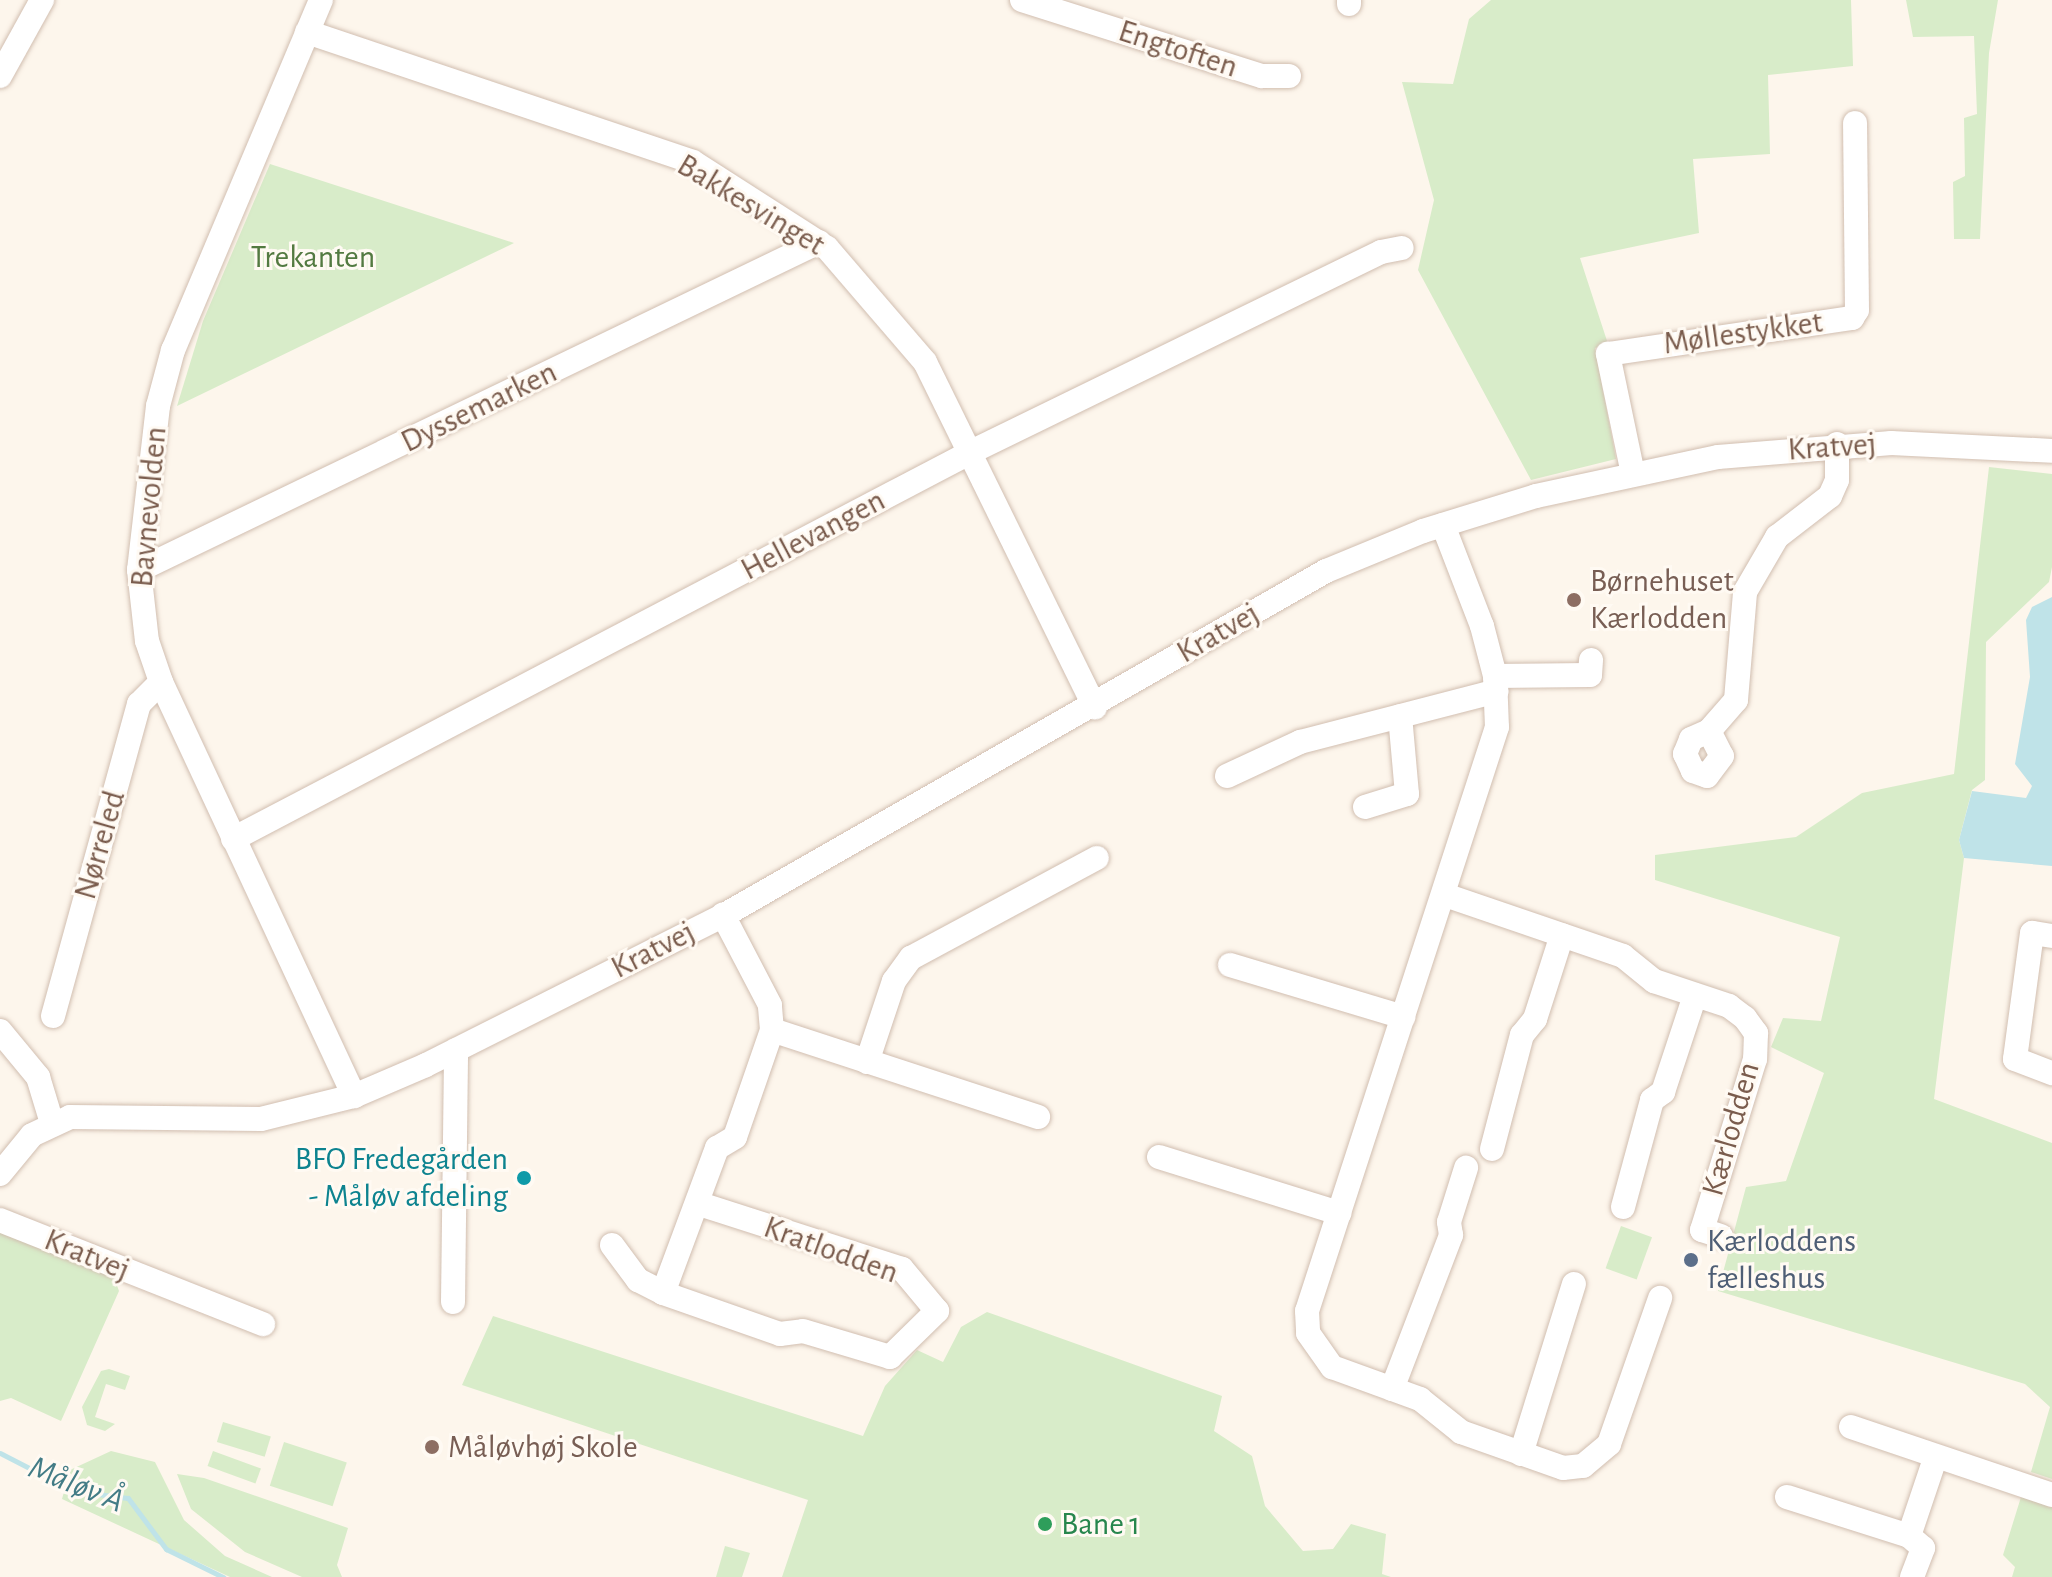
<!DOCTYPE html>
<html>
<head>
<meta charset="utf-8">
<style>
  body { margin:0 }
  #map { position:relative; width:2052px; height:1577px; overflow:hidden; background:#fdf6ec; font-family:"Alegreya Sans",sans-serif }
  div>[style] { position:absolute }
  .green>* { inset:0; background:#d8ecc9; transform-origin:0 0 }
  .water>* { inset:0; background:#bfe3e8 }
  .stream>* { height:5px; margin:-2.5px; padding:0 2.5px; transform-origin:2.5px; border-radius:2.5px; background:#bfe3e8 }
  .roads { filter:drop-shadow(0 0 2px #d1beb0) drop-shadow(0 0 2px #d1beb0) }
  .minor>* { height:24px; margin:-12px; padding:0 12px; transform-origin:12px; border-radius:12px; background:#fff }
  .dots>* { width:22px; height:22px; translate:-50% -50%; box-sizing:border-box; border:4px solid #fffaf3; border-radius:50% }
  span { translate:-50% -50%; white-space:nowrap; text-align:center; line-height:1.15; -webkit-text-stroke:6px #fffaf3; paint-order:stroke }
  .street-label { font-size:32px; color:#7a5c4d }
  .park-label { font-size:32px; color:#537a41 }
  .education-label { font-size:32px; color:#785e54 }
  .left { translate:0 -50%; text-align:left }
  .culture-label { font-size:32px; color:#0d838f }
  .right { translate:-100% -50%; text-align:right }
  .service-label { font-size:32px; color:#4e5e75 }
  .leisure-label { font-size:32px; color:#27864d }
  .water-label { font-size:34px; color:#437c86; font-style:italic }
</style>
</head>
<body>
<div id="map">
  <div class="green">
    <i style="clip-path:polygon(1491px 0,1851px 0,1853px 66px,1768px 75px,1770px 154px,1693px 159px,1699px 233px,1580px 258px,1608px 344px,1595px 348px,1616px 459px,1531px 480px,1418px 270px,1434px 200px,1402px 82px,1453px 84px,1469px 19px)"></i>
    <i style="clip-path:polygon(1906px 0,1998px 0,1989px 53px,1980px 239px,1954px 239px,1953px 182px,1965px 176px,1964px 118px,1977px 114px,1974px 36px,1913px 37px)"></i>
    <i style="clip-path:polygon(270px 164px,514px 243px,177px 406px,203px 321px)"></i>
    <i style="clip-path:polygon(1989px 467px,2052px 474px,2052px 567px,2049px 582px,1986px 642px,1985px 780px,1972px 790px,1959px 840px,1964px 858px,1934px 1099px,2052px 1143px,2052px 1479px,2031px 1472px,2050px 1407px,2025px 1384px,1718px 1291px,1746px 1187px,1786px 1181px,1824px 1073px,1771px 1047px,1783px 1018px,1821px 1021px,1840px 937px,1655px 880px,1655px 855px,1796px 837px,1862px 793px,1954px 774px)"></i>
    <i style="left:1621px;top:1226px;width:33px;height:45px;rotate:20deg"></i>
    <i style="clip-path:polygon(0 1228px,112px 1271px,119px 1291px,61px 1421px,11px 1398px,0 1401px)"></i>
    <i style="clip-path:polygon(987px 1312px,1222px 1396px,1214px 1431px,1252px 1456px,1265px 1506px,1303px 1551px,1333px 1549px,1351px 1524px,1386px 1534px,1382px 1574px,1391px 1577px,782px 1577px,808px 1500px,462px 1385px,493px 1316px,863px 1436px,885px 1386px,917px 1350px,943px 1362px,961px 1327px)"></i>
    <i style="clip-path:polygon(109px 1369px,130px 1376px,125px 1390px,106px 1384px,95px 1417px,115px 1424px,105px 1431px,87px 1425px,82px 1407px,101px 1371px)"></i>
    <i style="left:223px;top:1422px;width:50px;height:21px;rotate:17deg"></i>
    <i style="left:284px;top:1442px;width:66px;height:46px;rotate:18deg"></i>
    <i style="clip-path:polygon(111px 1451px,155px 1462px,184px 1520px,225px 1556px,272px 1577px,230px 1577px,62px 1499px,70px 1470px)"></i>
    <i style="left:213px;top:1451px;width:51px;height:16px;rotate:20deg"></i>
    <i style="clip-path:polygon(177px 1474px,204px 1478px,348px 1528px,337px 1565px,342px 1577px,302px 1577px,245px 1552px,191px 1509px)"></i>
    <i style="clip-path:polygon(2021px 1497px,2052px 1507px,2052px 1577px,2012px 1577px,2015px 1567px,2003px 1555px)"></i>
    <i style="clip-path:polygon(725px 1546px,750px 1553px,742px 1577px,716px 1577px)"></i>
  </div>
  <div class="water">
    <i style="clip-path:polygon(2052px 597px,2052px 866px,1964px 858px,1959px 840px,1972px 791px,2026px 798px,2032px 786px,2015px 764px,2030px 677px,2026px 620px,2032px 607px)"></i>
  </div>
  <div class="stream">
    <i style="left:0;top:1453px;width:83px;rotate:27.2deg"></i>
    <i style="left:74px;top:1491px;width:54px;rotate:7.4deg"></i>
    <i style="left:128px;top:1498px;width:64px;rotate:53.3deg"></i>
    <i style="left:166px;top:1549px;width:64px;rotate:26.2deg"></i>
  </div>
  <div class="roads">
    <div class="minor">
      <i style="left:321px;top:0;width:380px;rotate:112.9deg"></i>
      <i style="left:173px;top:350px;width:58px;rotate:105deg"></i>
      <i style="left:158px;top:406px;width:165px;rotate:96.6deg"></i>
      <i style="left:139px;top:570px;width:71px;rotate:83.6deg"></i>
      <i style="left:147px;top:641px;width:43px;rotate:71.1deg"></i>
      <i style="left:161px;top:682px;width:457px;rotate:65deg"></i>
      <i style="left:1022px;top:0;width:252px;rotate:17.6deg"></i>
      <i style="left:1262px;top:76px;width:27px"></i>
      <i style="left:1349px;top:4px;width:4px;rotate:-90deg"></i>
      <i style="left:307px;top:32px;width:407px;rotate:18.6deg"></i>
      <i style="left:693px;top:162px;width:159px;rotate:32.7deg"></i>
      <i style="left:827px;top:248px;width:150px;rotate:49.3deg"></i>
      <i style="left:925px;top:362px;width:385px;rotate:63.8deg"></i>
      <i style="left:0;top:76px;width:87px;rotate:-61.1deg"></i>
      <i style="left:1633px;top:474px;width:123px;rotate:-101.8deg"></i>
      <i style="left:1608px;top:354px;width:247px;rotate:-8.4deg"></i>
      <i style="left:1852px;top:318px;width:9px;rotate:-58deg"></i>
      <i style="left:1857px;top:310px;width:187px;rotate:-90.6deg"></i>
      <i style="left:1443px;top:525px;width:108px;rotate:68.9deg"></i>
      <i style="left:1482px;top:626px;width:52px;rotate:75.4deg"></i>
      <i style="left:1495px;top:676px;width:51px;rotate:87.8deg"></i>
      <i style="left:1497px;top:727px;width:614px;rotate:108.02deg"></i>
      <i style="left:1307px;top:1311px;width:22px;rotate:87deg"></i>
      <i style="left:1308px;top:1333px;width:42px;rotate:54.8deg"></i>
      <i style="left:1332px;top:1367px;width:94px;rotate:20deg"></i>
      <i style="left:1420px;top:1399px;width:53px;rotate:38.8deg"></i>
      <i style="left:1461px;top:1432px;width:108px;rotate:19.4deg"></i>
      <i style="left:1563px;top:1468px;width:20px;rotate:-6deg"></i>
      <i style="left:1583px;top:1466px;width:34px;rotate:-40deg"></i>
      <i style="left:1609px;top:1444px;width:155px;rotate:-70.7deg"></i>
      <i style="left:139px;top:570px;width:755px;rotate:-25.75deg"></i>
      <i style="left:1495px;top:676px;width:95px;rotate:-0.6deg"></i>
      <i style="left:1590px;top:675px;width:15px;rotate:-86deg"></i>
      <i style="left:1709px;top:731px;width:28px;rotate:63deg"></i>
      <i style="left:1722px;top:756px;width:25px;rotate:127deg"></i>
      <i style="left:1707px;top:776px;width:15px;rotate:-160deg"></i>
      <i style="left:1693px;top:771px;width:19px;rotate:-115deg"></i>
      <i style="left:1685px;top:754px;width:16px;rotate:-68deg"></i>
      <i style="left:1691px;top:739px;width:20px;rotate:-24deg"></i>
      <i style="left:1709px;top:731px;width:41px;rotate:-48.9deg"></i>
      <i style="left:1736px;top:700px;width:108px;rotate:-85.2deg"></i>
      <i style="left:1745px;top:592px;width:64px;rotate:-59.8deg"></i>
      <i style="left:1777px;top:537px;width:67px;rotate:-37.7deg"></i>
      <i style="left:1830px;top:496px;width:17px;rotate:-66deg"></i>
      <i style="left:1837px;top:480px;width:36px;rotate:-90deg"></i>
      <i style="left:1227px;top:776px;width:81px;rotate:-25deg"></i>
      <i style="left:1300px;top:742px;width:203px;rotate:-14.5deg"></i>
      <i style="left:1365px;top:807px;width:44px;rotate:-17.2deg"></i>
      <i style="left:1407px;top:794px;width:78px;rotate:-95.1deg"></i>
      <i style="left:233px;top:839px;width:836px;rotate:-27.67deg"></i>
      <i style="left:973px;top:451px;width:454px;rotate:-26deg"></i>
      <i style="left:1381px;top:252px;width:21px;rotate:-11deg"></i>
      <i style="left:1445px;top:895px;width:188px;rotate:18.9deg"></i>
      <i style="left:1623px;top:956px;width:40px;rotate:39deg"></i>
      <i style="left:1654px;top:981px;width:79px;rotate:18.4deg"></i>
      <i style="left:1729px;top:1006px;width:20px;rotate:37deg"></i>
      <i style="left:1745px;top:1018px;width:19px;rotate:54deg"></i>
      <i style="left:1756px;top:1033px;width:26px;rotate:92deg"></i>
      <i style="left:1755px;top:1059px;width:179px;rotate:107.2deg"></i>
      <i style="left:1702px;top:1230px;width:20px;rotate:18deg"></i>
      <i style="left:2052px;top:936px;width:20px;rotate:-171deg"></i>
      <i style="left:2032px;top:933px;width:127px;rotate:97.7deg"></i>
      <i style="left:2015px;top:1059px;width:40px;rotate:21deg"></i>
      <i style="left:1230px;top:965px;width:181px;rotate:16.7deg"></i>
      <i style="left:53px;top:1016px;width:324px;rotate:-74.6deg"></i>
      <i style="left:139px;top:704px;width:31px;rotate:-45deg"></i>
      <i style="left:772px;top:1030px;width:280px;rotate:18.1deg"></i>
      <i style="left:0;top:1031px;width:60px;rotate:50.4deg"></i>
      <i style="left:38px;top:1077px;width:48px;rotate:73.1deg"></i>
      <i style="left:867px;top:1062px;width:85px;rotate:-71.6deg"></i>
      <i style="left:894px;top:981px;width:29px;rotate:-54deg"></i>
      <i style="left:911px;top:958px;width:211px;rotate:-28.3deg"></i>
      <i style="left:1492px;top:1149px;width:118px;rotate:-75.3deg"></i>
      <i style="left:1522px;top:1035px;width:21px;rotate:-51deg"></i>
      <i style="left:1535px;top:1019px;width:88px;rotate:-72.2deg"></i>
      <i style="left:1159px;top:1157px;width:189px;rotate:17.3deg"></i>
      <i style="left:0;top:1174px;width:50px;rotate:-50.6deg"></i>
      <i style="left:32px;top:1135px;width:42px;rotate:-25.3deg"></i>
      <i style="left:70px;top:1117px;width:191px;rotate:0.6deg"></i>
      <i style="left:261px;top:1119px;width:96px;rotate:-13.9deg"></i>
      <i style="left:354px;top:1096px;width:78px;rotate:-23.3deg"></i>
      <i style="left:426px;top:1065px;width:336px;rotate:-26.7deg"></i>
      <i style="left:726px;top:914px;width:691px;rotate:-29.76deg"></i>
      <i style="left:1326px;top:571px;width:105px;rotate:-22.4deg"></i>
      <i style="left:1423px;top:531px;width:118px;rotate:-17.2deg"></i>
      <i style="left:1536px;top:496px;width:186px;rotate:-12.1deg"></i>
      <i style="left:1718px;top:457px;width:174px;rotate:-4.6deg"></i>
      <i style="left:1891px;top:443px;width:161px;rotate:2.8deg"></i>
      <i style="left:1623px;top:1207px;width:111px;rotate:-74.8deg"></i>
      <i style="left:1652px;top:1100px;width:14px;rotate:-36deg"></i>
      <i style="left:1663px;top:1092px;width:102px;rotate:-71.7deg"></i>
      <i style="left:0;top:1220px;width:283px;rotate:21.6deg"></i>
      <i style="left:612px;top:1245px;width:44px;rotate:53.4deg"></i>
      <i style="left:638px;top:1280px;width:28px;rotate:27deg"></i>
      <i style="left:663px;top:1293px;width:124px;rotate:19.3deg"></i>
      <i style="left:780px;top:1334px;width:23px;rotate:-7deg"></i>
      <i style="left:803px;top:1331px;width:91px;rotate:16.6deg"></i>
      <i style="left:890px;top:1357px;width:66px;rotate:-44.4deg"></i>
      <i style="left:937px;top:1311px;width:55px;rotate:-129.8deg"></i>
      <i style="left:902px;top:1269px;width:215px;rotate:-162.2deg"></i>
      <i style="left:663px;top:1293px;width:155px;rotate:-69.6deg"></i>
      <i style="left:717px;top:1148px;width:21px;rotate:-31deg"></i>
      <i style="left:735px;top:1137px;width:113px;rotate:-70.9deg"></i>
      <i style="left:772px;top:1030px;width:25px;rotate:-95deg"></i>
      <i style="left:770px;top:1005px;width:102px;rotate:-117.6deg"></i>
      <i style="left:453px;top:1302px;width:252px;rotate:-89.3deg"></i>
      <i style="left:1392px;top:1389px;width:165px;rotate:-69deg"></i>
      <i style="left:1451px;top:1235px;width:13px;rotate:-99deg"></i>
      <i style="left:1449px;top:1222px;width:57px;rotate:-72.5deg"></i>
      <i style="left:1851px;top:1427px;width:212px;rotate:18.7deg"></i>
      <i style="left:1521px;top:1454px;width:178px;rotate:-72.7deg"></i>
      <i style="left:1787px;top:1497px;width:128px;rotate:17.7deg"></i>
      <i style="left:1912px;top:1577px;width:31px;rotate:-69deg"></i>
      <i style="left:1923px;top:1548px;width:18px;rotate:-139deg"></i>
      <i style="left:1909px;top:1536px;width:84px;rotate:-71.4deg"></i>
    </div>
  </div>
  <div class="dots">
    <i style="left:1574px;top:600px;background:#8d6e63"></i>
    <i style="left:524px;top:1178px;background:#0f9aa8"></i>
    <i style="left:1691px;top:1260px;background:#5c6f8a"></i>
    <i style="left:432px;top:1447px;background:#8d6e63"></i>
    <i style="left:1045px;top:1524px;background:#2e9e5b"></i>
  </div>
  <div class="street-label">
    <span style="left:1178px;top:49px;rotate:18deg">Engtoften</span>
    <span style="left:751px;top:205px;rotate:31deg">Bakkesvinget</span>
    <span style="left:1743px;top:333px;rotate:-8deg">Møllestykket</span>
    <span style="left:479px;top:407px;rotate:-26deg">Dyssemarken</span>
    <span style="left:1832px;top:447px;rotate:-4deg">Kratvej</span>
    <span style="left:149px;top:507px;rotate:-85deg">Bavnevolden</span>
    <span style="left:813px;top:535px;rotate:-28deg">Hellevangen</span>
    <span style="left:1218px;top:633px;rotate:-30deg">Kratvej</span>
    <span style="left:100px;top:845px;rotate:-74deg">Nørreled</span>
    <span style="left:653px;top:950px;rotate:-27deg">Kratvej</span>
    <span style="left:1731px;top:1129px;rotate:-74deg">Kærlodden</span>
    <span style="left:831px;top:1250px;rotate:20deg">Kratlodden</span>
    <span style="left:87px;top:1255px;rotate:22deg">Kratvej</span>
  </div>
  <div class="park-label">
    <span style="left:313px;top:257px">Trekanten</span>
  </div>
  <div class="education-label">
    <span class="left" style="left:1590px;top:600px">Børnehuset<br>Kærlodden</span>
    <span class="left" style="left:448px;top:1447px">Måløvhøj Skole</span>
  </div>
  <div class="culture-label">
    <span class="right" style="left:508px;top:1178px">BFO Fredegården<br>- Måløv afdeling</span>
  </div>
  <div class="service-label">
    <span class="left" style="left:1707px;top:1260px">Kærloddens<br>fælleshus</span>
  </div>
  <div class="leisure-label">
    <span class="left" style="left:1061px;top:1524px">Bane 1</span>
  </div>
  <div class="water-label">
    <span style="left:76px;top:1485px;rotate:22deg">Måløv Å</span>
  </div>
</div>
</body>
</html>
